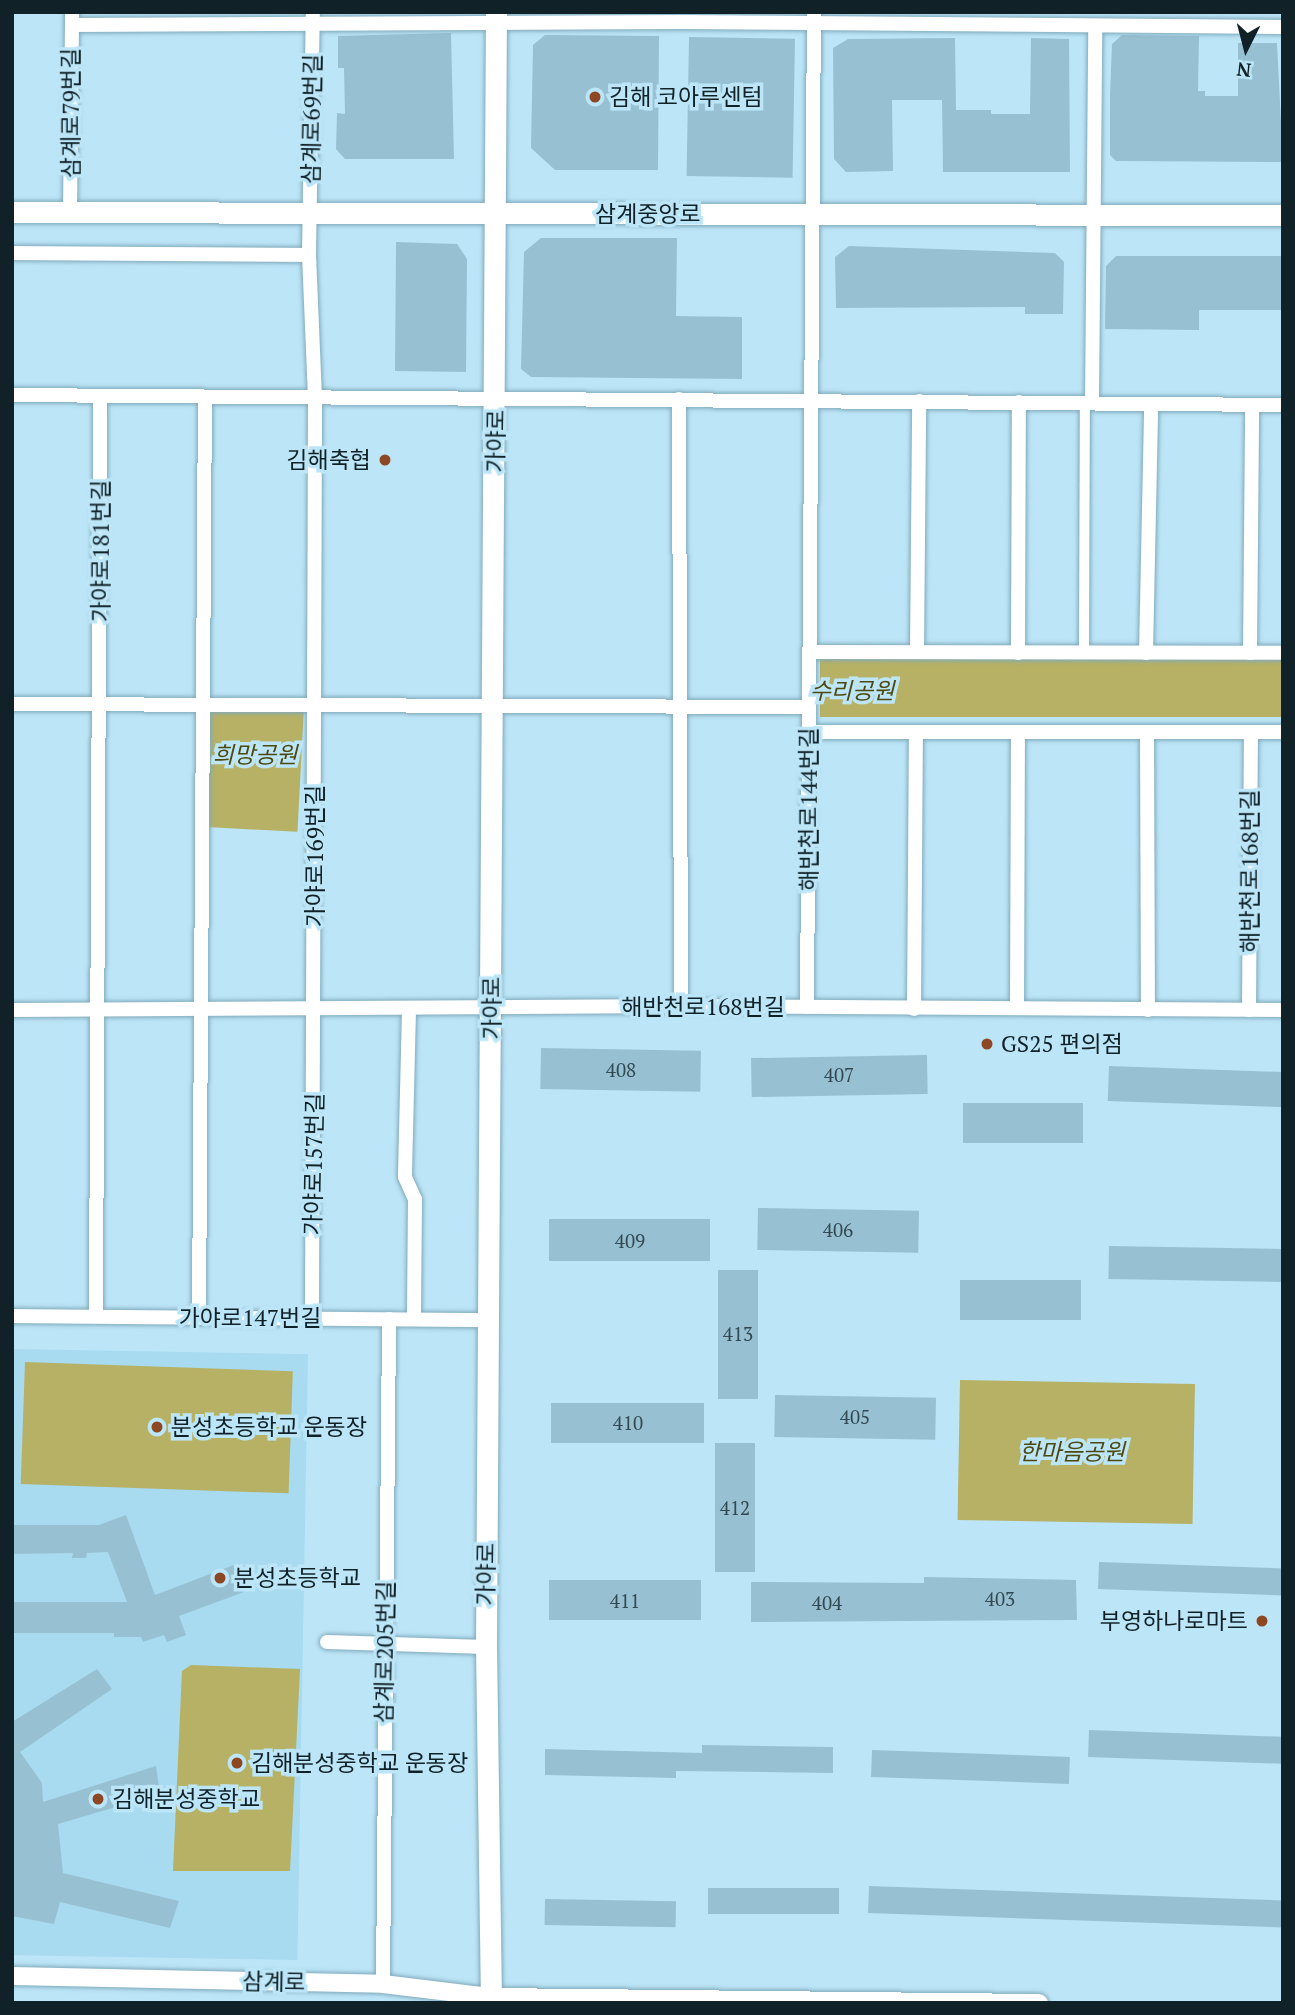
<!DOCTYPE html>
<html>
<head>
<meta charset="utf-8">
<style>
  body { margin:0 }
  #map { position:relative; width:1295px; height:2015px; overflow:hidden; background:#bce6f8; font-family:"PT Serif","Noto Sans KR",serif }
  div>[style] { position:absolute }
  .built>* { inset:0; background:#a8daf0; transform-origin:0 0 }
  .green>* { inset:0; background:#b6b164; transform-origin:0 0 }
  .building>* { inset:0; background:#97c1d2; transform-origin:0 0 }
  .roads { filter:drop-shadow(0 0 2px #81aabb) drop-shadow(0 0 2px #81aabb) }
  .pedestrian>* { height:10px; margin:-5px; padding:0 5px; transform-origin:5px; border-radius:5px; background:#fff }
  .minor>* { height:14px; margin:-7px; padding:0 7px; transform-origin:7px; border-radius:7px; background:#fff }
  .tertiary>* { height:18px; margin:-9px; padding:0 9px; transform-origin:9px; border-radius:9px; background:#fff }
  .secondary>* { height:21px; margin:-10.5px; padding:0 10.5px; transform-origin:10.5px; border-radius:10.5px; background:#fff }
  .dots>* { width:19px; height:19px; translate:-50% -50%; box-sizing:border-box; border:4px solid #bce6f8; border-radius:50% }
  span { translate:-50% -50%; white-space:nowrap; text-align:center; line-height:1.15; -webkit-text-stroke:7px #bce6f8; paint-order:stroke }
  .number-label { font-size:19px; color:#324952 }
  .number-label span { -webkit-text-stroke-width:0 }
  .poi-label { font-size:23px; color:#102127 }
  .left { translate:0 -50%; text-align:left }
  .right { translate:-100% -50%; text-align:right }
  .street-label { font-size:23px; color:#102127 }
  .park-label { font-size:23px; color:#4d490e; font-style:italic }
  .frame { position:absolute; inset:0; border:14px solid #102127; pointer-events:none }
  .north { position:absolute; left:1211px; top:14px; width:70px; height:70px; -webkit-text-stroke:5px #bce6f8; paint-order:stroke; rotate:186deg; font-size:19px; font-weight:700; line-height:28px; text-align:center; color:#102127 }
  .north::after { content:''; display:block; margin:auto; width:24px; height:32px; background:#102127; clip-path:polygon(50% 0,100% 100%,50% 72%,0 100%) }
</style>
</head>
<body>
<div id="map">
  <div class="built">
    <i style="left:12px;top:1349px;width:296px;height:606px;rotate:1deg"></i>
  </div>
  <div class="green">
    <i style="left:1283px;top:658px;width:59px;height:463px;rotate:90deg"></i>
    <i style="left:304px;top:707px;width:125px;height:95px;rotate:93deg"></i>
    <i style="left:25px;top:1362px;width:268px;height:122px;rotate:2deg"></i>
    <i style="left:960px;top:1380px;width:235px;height:140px;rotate:1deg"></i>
    <i style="clip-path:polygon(191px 1665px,300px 1669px,290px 1871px,173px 1871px,182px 1671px)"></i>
  </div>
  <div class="building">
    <i style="clip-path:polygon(451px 33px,454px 159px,345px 159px,336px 149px,337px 113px,345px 114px,344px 68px,338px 68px,338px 36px)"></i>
    <i style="clip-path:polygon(545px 35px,659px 36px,658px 170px,555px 170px,531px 148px,533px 45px)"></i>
    <i style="clip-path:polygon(1122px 35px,1199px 36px,1198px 91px,1205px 91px,1205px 96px,1238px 96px,1238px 43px,1277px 43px,1283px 162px,1116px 161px,1110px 155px,1110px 94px,1112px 44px)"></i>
    <i style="left:689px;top:37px;width:106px;height:139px;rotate:1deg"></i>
    <i style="clip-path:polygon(955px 38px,956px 110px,991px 110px,991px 114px,1030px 114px,1031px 38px,1069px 39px,1070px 172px,943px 172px,942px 100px,892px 100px,893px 171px,846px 172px,834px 159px,833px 48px,848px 39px)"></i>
    <i style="clip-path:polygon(541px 238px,677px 238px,676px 316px,742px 317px,742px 379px,531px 377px,521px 369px,524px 252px)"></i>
    <i style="clip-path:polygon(396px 242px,457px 244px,467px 259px,466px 372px,395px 371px)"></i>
    <i style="clip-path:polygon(849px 246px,1055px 253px,1064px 262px,1063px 314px,1025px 314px,1025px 307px,836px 308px,835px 257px)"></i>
    <i style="clip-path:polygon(1116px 256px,1283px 256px,1283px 310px,1199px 310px,1199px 330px,1105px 329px,1106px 266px)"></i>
    <i style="left:541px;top:1048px;width:160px;height:41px;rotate:1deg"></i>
    <i style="left:927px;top:1055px;width:39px;height:176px;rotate:89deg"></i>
    <i style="left:1109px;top:1066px;width:174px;height:35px;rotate:2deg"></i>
    <i style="left:963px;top:1103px;width:120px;height:40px"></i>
    <i style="left:758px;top:1208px;width:161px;height:42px;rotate:1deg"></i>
    <i style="left:710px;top:1219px;width:42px;height:161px;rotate:90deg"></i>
    <i style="left:1109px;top:1246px;width:174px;height:33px;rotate:1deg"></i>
    <i style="left:718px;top:1270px;width:40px;height:129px"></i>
    <i style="left:960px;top:1280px;width:121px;height:40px"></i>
    <i style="left:775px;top:1395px;width:161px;height:42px;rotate:1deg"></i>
    <i style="left:551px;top:1403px;width:153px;height:40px"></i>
    <i style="left:715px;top:1443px;width:40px;height:129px"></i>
    <i style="clip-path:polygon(126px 1515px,155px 1595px,234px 1565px,244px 1592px,179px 1616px,186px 1635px,167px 1642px,164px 1635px,143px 1642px,141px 1637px,114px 1637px,114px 1633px,12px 1633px,12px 1602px,127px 1602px,108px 1552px,87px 1553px,86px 1558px,72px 1558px,73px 1553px,12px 1554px,12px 1525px,99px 1525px)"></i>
    <i style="left:1099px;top:1562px;width:184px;height:27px;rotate:2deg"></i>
    <i style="clip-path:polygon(924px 1577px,1076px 1580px,1077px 1620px,751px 1622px,751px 1582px,924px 1583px)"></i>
    <i style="left:549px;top:1580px;width:152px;height:40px"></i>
    <i style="clip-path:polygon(97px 1669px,112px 1689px,20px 1752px,42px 1783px,43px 1802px,156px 1766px,160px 1794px,58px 1824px,63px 1873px,179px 1901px,170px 1928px,60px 1902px,54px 1924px,12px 1916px,12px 1722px)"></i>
    <i style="left:1089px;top:1730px;width:194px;height:27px;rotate:2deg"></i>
    <i style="clip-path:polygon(702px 1745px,833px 1747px,833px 1773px,676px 1771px,676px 1778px,545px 1775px,545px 1749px,702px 1753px)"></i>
    <i style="left:872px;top:1750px;width:198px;height:27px;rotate:2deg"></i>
    <i style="left:869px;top:1886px;width:414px;height:27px;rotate:2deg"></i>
    <i style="left:708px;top:1888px;width:131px;height:26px"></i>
    <i style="left:545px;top:1899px;width:131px;height:26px;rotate:1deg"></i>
  </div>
  <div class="roads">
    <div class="pedestrian">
      <i style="left:1084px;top:653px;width:250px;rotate:-89.8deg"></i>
    </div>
    <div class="minor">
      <i style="left:72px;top:25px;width:612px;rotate:-0.28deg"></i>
      <i style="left:684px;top:22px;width:599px;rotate:0.48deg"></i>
      <i style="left:70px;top:213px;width:201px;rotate:-89.4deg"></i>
      <i style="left:12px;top:253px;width:297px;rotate:0.4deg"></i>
      <i style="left:12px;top:395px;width:1271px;rotate:0.45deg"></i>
      <i style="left:679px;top:399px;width:607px;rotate:89.81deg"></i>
      <i style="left:1092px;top:403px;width:376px;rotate:-89.5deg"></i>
      <i style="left:810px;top:652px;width:473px;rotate:0.1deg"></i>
      <i style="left:917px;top:652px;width:251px;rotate:-89.5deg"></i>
      <i style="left:1018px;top:653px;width:251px;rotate:-89.8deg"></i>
      <i style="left:1146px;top:653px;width:249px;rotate:-88.8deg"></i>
      <i style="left:1250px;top:653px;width:248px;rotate:-89.5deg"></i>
      <i style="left:12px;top:704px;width:797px;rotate:0.22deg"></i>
      <i style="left:810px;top:732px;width:473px"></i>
      <i style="left:1147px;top:734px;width:276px;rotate:89.8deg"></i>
      <i style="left:807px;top:1007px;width:995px;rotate:-89.6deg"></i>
      <i style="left:1017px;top:1008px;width:275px;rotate:-89.8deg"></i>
      <i style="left:914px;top:1009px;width:276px;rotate:-89.6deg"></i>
      <i style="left:12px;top:1010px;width:669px;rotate:-0.34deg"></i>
      <i style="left:681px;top:1006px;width:602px;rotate:0.38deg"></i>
      <i style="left:409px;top:1010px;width:167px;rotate:91.4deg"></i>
      <i style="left:405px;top:1177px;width:24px;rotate:66deg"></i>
      <i style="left:415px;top:1199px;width:120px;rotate:90.5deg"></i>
      <i style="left:1249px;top:1010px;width:278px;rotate:-89.6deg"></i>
      <i style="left:12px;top:1316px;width:477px;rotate:0.5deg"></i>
      <i style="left:96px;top:1316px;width:920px;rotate:-89.75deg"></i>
      <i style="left:199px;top:1317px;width:920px;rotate:-89.63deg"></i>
      <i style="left:312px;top:1318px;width:920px;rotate:-89.81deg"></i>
      <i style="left:315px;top:398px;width:143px;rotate:-92.4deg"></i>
      <i style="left:309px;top:255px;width:243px;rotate:-89.1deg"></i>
      <i style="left:327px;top:1642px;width:159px;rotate:1.8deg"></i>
      <i style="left:383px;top:1984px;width:665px;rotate:-89.48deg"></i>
    </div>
    <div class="tertiary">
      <i style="left:12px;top:1976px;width:371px;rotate:1.2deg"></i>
      <i style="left:383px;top:1984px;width:109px;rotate:6.9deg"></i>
      <i style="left:491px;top:1997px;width:548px;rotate:0.63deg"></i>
    </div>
    <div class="secondary">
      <i style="left:12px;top:212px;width:1271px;rotate:0.14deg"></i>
      <i style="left:491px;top:2003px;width:356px;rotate:-90.8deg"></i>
      <i style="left:486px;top:1647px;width:1635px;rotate:-89.65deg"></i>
    </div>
  </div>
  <div class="dots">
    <i style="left:595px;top:97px;background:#8e4723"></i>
    <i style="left:385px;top:460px;background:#8e4723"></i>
    <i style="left:987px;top:1044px;background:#8e4723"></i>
    <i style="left:157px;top:1427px;background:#8e4723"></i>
    <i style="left:220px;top:1578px;background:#8e4723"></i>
    <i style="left:1262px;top:1621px;background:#8e4723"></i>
    <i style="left:237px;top:1763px;background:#8e4723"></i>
    <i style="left:98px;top:1799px;background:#8e4723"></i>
  </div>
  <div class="number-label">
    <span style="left:621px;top:1070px">408</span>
    <span style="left:839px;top:1075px">407</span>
    <span style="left:838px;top:1230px">406</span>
    <span style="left:630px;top:1241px">409</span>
    <span style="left:738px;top:1334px">413</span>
    <span style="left:855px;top:1417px">405</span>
    <span style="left:628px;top:1423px">410</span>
    <span style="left:735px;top:1508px">412</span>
    <span style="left:1000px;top:1599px">403</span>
    <span style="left:625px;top:1601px">411</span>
    <span style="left:827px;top:1603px">404</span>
  </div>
  <div class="poi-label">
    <span class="left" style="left:609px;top:97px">김해 코아루센텀</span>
    <span class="right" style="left:371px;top:460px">김해축협</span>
    <span class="left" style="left:1001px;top:1044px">GS25 편의점</span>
    <span class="left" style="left:171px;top:1427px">분성초등학교 운동장</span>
    <span class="left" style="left:234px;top:1578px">분성초등학교</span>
    <span class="right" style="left:1248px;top:1621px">부영하나로마트</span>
    <span class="left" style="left:251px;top:1763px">김해분성중학교 운동장</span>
    <span class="left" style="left:112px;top:1799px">김해분성중학교</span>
  </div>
  <div class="street-label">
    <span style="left:71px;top:113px;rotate:-90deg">삼계로79번길</span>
    <span style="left:312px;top:119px;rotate:-89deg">삼계로69번길</span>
    <span style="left:648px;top:214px">삼계중앙로</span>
    <span style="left:496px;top:441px;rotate:-89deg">가야로</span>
    <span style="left:101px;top:551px;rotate:-90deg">가야로181번길</span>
    <span style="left:809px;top:809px;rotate:-90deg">해반천로144번길</span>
    <span style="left:315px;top:856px;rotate:-90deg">가야로169번길</span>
    <span style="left:1250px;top:871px;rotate:-90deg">해반천로168번길</span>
    <span style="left:703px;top:1007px">해반천로168번길</span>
    <span style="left:492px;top:1008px;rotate:-90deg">가야로</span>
    <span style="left:314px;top:1164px;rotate:-89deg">가야로157번길</span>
    <span style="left:250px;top:1318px">가야로147번길</span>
    <span style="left:486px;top:1574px;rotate:-89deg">가야로</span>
    <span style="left:385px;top:1652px;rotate:-89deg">삼계로205번길</span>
    <span style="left:274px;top:1982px;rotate:1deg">삼계로</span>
  </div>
  <div class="park-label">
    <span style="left:852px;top:691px">수리공원</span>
    <span style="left:255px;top:755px">희망공원</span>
    <span style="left:1072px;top:1452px">한마음공원</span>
  </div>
  <div class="frame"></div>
  <div class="north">N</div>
</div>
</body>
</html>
